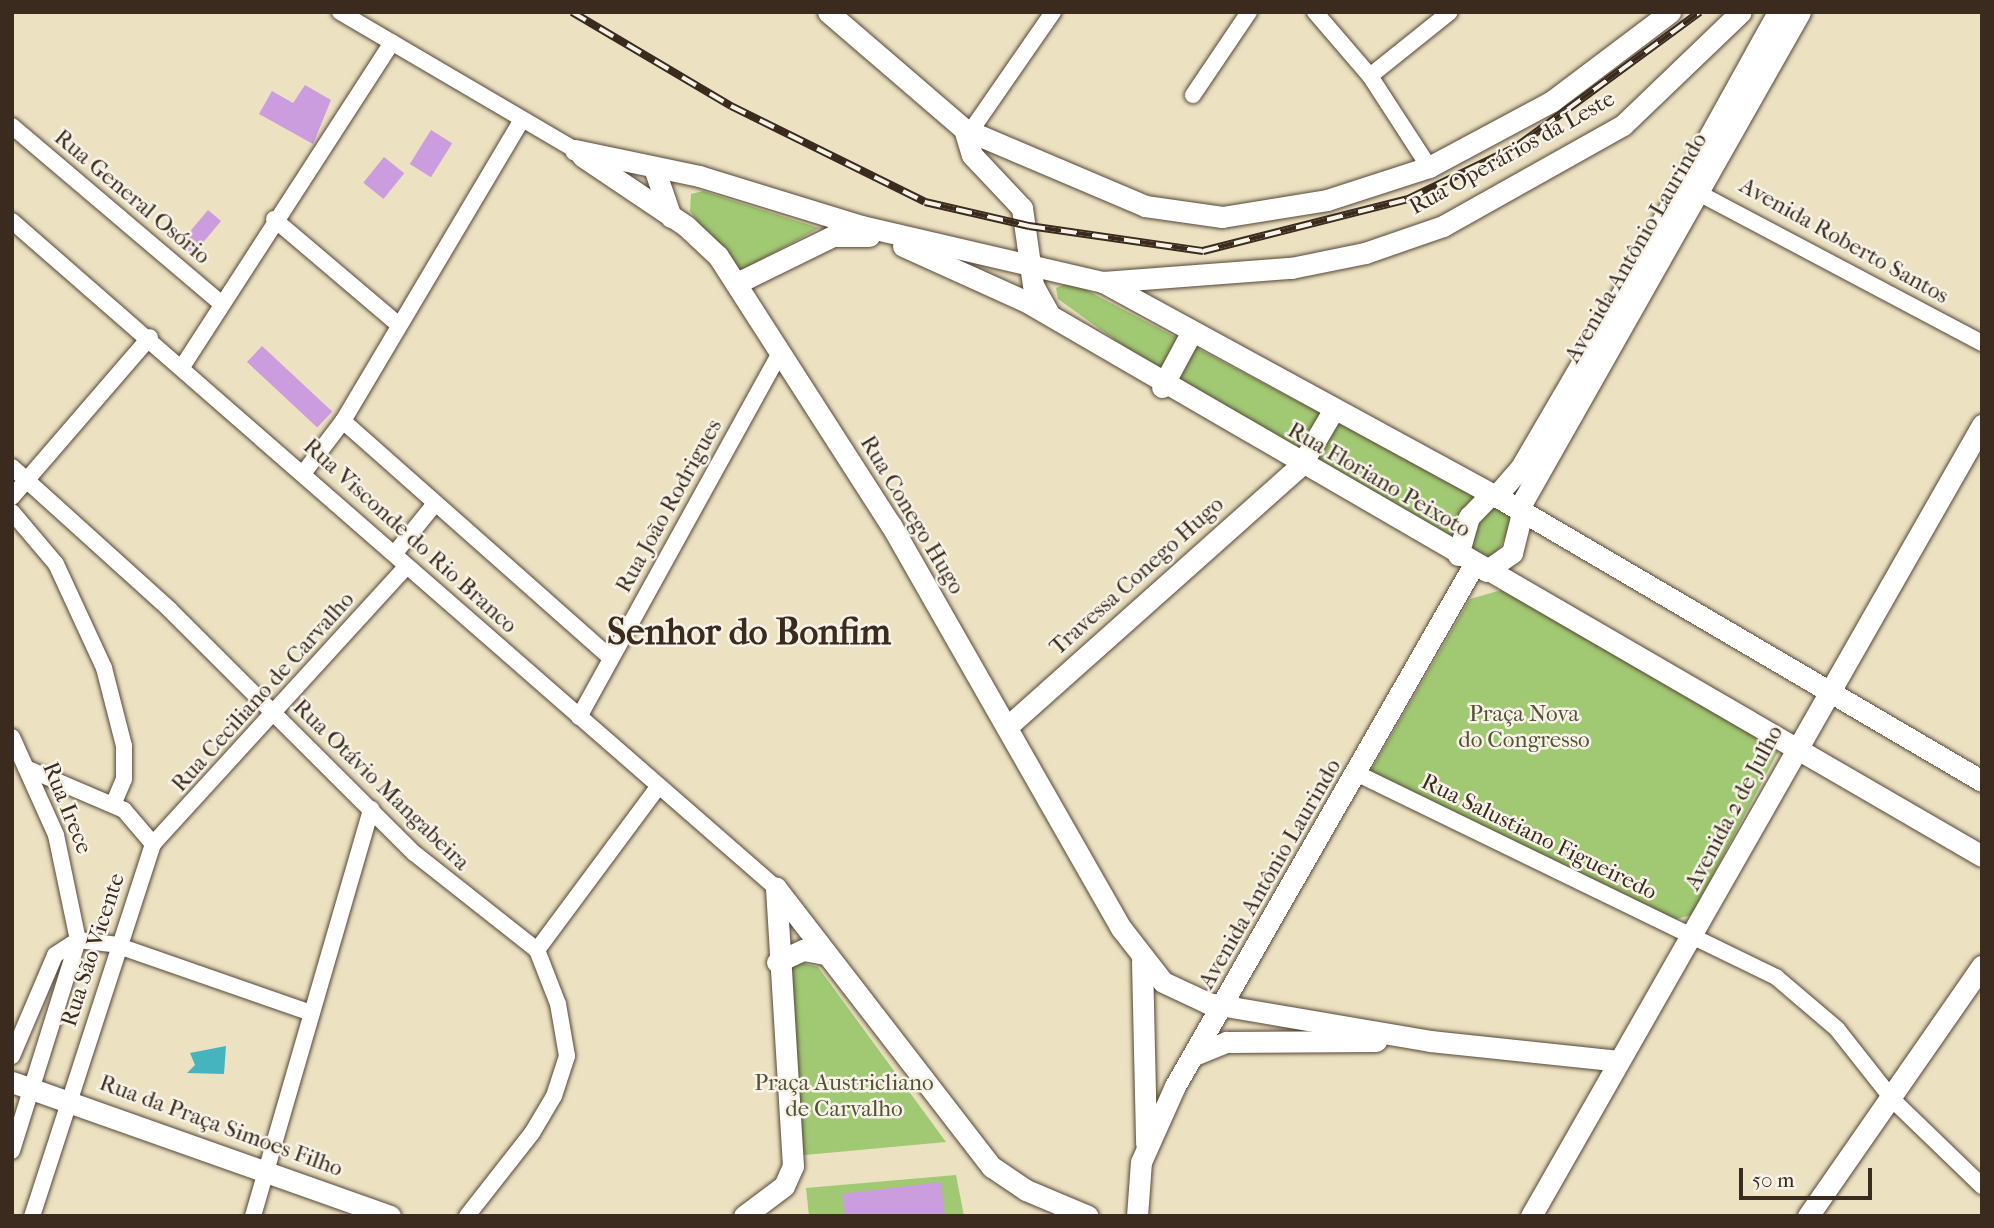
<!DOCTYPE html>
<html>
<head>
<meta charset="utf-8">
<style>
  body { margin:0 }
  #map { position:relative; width:1994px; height:1228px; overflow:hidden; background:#ece2c2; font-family:"IM FELL French Canon",serif }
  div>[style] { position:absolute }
  .green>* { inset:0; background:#a1c873 }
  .water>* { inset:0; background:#45b4be }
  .building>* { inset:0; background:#cb9cde; transform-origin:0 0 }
  .roads { filter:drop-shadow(0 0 2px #564637) drop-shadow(0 0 2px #564637) }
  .street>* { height:16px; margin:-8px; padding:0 8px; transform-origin:8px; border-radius:8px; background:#fff }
  .secondary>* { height:21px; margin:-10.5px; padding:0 10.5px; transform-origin:10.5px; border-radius:10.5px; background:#fff }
  .rail>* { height:8px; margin-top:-4px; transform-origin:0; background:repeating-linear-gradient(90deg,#f7f3e8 0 16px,#3b2a1e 0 32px); box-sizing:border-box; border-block:2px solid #3b2a1e }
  span { translate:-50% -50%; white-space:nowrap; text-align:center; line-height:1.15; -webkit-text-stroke:5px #f7f3e8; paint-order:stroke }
  .street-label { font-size:23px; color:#3b2a1e }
  .park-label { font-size:23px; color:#545233 }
  .town-label { font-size:37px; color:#3b2a1e; font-weight:700 }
  .frame { position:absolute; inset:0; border:14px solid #3b2a1e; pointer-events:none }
  .scale { position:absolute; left:1739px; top:1168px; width:133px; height:32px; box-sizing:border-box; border:4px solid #3b2a1e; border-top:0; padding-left:9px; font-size:21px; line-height:24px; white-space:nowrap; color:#3b2a1e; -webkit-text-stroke:5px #f7f3e8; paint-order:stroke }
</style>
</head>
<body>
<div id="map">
  <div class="green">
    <i style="clip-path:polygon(703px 191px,819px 228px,735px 274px,690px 211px,691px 194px)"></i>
    <i style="clip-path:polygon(1071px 282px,1516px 516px,1492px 562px,1125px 347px,1058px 299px,1056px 288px)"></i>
    <i style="clip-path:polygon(1505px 589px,1779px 750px,1692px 915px,1672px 920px,1369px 774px,1470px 599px)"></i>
    <i style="clip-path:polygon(794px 961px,818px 967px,946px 1142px,794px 1156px,783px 970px)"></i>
    <i style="clip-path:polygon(956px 1175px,964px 1216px,809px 1216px,806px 1188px)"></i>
  </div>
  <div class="water">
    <i style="clip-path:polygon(226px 1046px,224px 1074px,187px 1073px,195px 1065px,190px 1053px)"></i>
  </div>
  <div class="building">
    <i style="clip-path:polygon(305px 85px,331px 100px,313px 144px,259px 114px,272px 91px,293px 103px)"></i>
    <i style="left:431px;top:130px;width:25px;height:40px;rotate:32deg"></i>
    <i style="left:384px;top:157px;width:26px;height:33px;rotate:39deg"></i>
    <i style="left:208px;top:210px;width:17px;height:45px;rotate:40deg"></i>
    <i style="left:262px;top:346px;width:96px;height:22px;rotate:43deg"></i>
    <i style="clip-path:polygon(941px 1182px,945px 1216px,845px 1216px,842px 1194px)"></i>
  </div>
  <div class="roads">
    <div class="street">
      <i style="left:340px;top:12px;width:273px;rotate:30.4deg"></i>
      <i style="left:1315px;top:12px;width:84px;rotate:49.3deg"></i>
      <i style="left:1370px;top:76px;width:108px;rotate:57deg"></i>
      <i style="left:1370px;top:76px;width:102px;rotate:-38.7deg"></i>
      <i style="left:1193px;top:95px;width:100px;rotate:-56deg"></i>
      <i style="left:12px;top:126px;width:275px;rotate:40.3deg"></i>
      <i style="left:970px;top:132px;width:146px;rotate:-55.3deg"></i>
      <i style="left:1691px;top:189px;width:329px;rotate:27.9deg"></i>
      <i style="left:274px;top:219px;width:162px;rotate:40.3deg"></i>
      <i style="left:12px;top:221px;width:1014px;rotate:41.12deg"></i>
      <i style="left:184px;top:364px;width:383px;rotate:-57.1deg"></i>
      <i style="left:343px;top:421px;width:356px;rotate:41.5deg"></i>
      <i style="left:12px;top:467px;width:213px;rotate:42.1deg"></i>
      <i style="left:170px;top:610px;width:344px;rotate:44.9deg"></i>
      <i style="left:414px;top:853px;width:157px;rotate:38.3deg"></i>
      <i style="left:537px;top:950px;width:58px;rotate:68.7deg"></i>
      <i style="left:558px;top:1004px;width:53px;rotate:80.2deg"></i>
      <i style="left:567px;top:1056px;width:42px;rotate:108deg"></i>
      <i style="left:554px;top:1096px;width:43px;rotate:120.7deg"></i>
      <i style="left:532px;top:1133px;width:105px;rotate:128.1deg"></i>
      <i style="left:305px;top:471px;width:63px;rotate:-52.8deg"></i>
      <i style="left:343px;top:421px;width:350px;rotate:-59.3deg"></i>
      <i style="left:12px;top:497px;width:211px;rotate:-49.2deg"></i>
      <i style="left:12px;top:512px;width:68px;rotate:49.8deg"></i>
      <i style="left:56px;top:564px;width:115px;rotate:65.2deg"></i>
      <i style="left:104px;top:668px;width:81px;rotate:75.6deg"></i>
      <i style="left:124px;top:746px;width:33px;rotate:90deg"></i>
      <i style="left:124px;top:779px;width:26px;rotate:113deg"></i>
      <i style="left:395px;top:553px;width:60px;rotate:-51deg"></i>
      <i style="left:579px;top:717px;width:414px;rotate:-61.1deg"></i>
      <i style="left:12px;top:737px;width:107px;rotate:65.8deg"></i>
      <i style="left:56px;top:835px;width:107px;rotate:78.2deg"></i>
      <i style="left:78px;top:940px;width:221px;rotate:107.4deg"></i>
      <i style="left:26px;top:768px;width:107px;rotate:23.2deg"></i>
      <i style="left:124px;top:810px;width:45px;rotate:49.5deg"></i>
      <i style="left:153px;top:844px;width:391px;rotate:108deg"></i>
      <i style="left:1358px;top:774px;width:465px;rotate:25.9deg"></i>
      <i style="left:1776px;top:977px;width:80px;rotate:40.4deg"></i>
      <i style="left:1837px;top:1029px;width:90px;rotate:51.7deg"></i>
      <i style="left:1893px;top:1100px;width:124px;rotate:44deg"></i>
      <i style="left:153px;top:844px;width:374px;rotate:-47.6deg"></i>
      <i style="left:537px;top:950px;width:204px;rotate:-53.4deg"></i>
      <i style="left:12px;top:1056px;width:110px;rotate:-66.9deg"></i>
      <i style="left:55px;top:955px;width:27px;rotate:-33deg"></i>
      <i style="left:78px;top:940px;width:38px;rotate:7deg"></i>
      <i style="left:116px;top:945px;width:207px;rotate:19.2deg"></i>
      <i style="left:253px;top:1216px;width:424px;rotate:-73.8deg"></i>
    </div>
    <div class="secondary">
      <i style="left:828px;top:12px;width:179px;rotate:40.7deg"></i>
      <i style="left:964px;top:129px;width:197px;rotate:23deg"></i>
      <i style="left:1145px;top:206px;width:78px;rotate:8.1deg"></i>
      <i style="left:1222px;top:217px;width:106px;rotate:-9.2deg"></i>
      <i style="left:1327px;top:200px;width:107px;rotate:-17.9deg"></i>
      <i style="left:1429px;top:167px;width:140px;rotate:-28.2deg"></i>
      <i style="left:1552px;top:101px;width:148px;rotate:-37deg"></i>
      <i style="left:964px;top:129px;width:27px;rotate:73deg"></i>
      <i style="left:972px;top:155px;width:73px;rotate:46.7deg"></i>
      <i style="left:1022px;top:208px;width:78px;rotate:81.9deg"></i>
      <i style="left:1033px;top:285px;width:33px;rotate:61deg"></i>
      <i style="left:575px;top:150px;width:127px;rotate:11.8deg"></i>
      <i style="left:699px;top:176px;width:170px;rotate:17.1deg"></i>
      <i style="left:862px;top:226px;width:247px;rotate:13.1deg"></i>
      <i style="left:1103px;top:282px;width:447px;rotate:28.6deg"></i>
      <i style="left:1496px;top:496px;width:563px;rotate:30.39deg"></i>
      <i style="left:582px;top:156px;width:125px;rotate:33.9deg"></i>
      <i style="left:686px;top:226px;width:44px;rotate:43.2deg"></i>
      <i style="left:718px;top:256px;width:320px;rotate:57.3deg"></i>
      <i style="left:891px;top:525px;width:464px;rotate:60.3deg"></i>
      <i style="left:1121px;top:928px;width:68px;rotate:52.1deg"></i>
      <i style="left:1163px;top:982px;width:50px;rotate:25deg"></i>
      <i style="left:1208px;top:1003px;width:225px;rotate:9.7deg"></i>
      <i style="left:1430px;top:1041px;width:190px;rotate:6deg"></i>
      <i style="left:654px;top:168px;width:52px;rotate:70.9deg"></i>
      <i style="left:903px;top:246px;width:134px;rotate:24.3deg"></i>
      <i style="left:1025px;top:301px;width:1106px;rotate:30.11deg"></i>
      <i style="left:1103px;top:282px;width:189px;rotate:-4.3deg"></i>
      <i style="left:1291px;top:268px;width:76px;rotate:-11.5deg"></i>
      <i style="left:1365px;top:253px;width:83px;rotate:-19.1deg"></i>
      <i style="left:1443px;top:226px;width:206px;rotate:-29.3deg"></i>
      <i style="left:1623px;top:125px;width:163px;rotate:-43.8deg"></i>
      <i style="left:737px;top:283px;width:107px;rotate:-26.1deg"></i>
      <i style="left:833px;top:236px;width:36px"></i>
      <i style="left:1162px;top:387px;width:59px;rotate:-61.7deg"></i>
      <i style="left:1496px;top:496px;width:38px;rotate:-49deg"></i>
      <i style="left:1521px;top:467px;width:194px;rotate:-59.7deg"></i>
      <i style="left:1619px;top:299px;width:328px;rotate:-61deg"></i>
      <i style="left:1518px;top:510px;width:572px;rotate:-60.48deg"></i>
      <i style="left:1458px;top:555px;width:40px;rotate:-74deg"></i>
      <i style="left:1469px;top:517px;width:32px;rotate:-46deg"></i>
      <i style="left:1486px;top:571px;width:32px;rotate:-35deg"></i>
      <i style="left:1512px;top:553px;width:41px;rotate:-76deg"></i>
      <i style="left:1008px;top:726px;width:392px;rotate:-41.7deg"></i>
      <i style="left:1301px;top:465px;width:65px;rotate:-59.5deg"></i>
      <i style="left:776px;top:888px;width:353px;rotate:52.3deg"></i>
      <i style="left:992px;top:1167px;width:41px;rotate:34.1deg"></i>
      <i style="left:1026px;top:1190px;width:67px;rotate:22.8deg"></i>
      <i style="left:1142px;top:961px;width:183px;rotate:88.7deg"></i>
      <i style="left:777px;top:962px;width:29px;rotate:-25deg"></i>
      <i style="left:803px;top:950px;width:22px;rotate:10deg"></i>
      <i style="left:1194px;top:1055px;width:35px;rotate:-22deg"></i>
      <i style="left:1226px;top:1042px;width:150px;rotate:-0.4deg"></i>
      <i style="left:12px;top:1082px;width:401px;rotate:19.5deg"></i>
      <i style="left:744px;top:1216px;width:50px;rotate:-36.9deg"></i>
      <i style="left:784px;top:1186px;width:22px;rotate:-66deg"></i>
      <i style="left:793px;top:1166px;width:279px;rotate:-93.5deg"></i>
      <i style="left:1137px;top:1216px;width:54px;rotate:-85.8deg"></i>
      <i style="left:1141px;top:1162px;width:83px;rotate:-65.9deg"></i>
      <i style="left:1175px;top:1086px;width:599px;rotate:-60.18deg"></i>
      <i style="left:1531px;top:1216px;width:911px;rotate:-60.31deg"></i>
      <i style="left:1808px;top:1216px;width:305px;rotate:-55.2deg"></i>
    </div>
  </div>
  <div class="rail">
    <i style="left:572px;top:12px;width:185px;rotate:30.6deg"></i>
    <i style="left:731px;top:106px;width:216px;rotate:26.3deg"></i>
    <i style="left:925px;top:202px;width:107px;rotate:13deg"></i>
    <i style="left:1029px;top:226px;width:176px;rotate:8.2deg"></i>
    <i style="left:1203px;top:251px;width:211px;rotate:-14.2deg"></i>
    <i style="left:1408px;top:199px;width:120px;rotate:-25.7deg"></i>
    <i style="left:1516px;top:147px;width:228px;rotate:-36.3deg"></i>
  </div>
  <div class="street-label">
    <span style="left:1512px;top:153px;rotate:-29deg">Rua Operários da Leste</span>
    <span style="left:132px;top:197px;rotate:40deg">Rua General Osório</span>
    <span style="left:1844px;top:241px;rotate:29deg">Avenida Roberto Santos</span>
    <span style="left:1636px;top:248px;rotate:-60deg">Avenida Antônio Laurindo</span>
    <span style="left:1379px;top:480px;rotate:30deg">Rua Floriano Peixoto</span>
    <span style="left:669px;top:506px;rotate:-61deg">Rua João Rodrigues</span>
    <span style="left:912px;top:515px;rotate:59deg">Rua Conego Hugo</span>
    <span style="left:410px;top:536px;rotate:42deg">Rua Visconde do Rio Branco</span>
    <span style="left:1137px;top:576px;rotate:-42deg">Travessa Conego Hugo</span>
    <span style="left:263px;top:692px;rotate:-48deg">Rua Ceciliano de Carvalho</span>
    <span style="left:381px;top:785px;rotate:44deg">Rua Otávio Mangabeira</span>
    <span style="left:67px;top:808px;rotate:68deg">Rua Irece</span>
    <span style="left:1734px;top:808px;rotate:-62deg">Avenida 2 de Julho</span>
    <span style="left:1539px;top:837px;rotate:26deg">Rua Salustiano Figueiredo</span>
    <span style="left:1270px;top:874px;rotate:-60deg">Avenida Antônio Laurindo</span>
    <span style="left:93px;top:950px;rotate:-72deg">Rua São Vicente</span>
    <span style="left:221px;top:1126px;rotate:20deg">Rua da Praça Simoes Filho</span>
  </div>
  <div class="park-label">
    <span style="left:1524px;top:727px">Praça Nova<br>do Congresso</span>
    <span style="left:844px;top:1096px">Praça Austricliano<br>de Carvalho</span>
  </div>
  <div class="town-label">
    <span style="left:749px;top:632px">Senhor do Bonfim</span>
  </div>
  <div class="frame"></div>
  <div class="scale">50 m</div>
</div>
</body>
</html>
